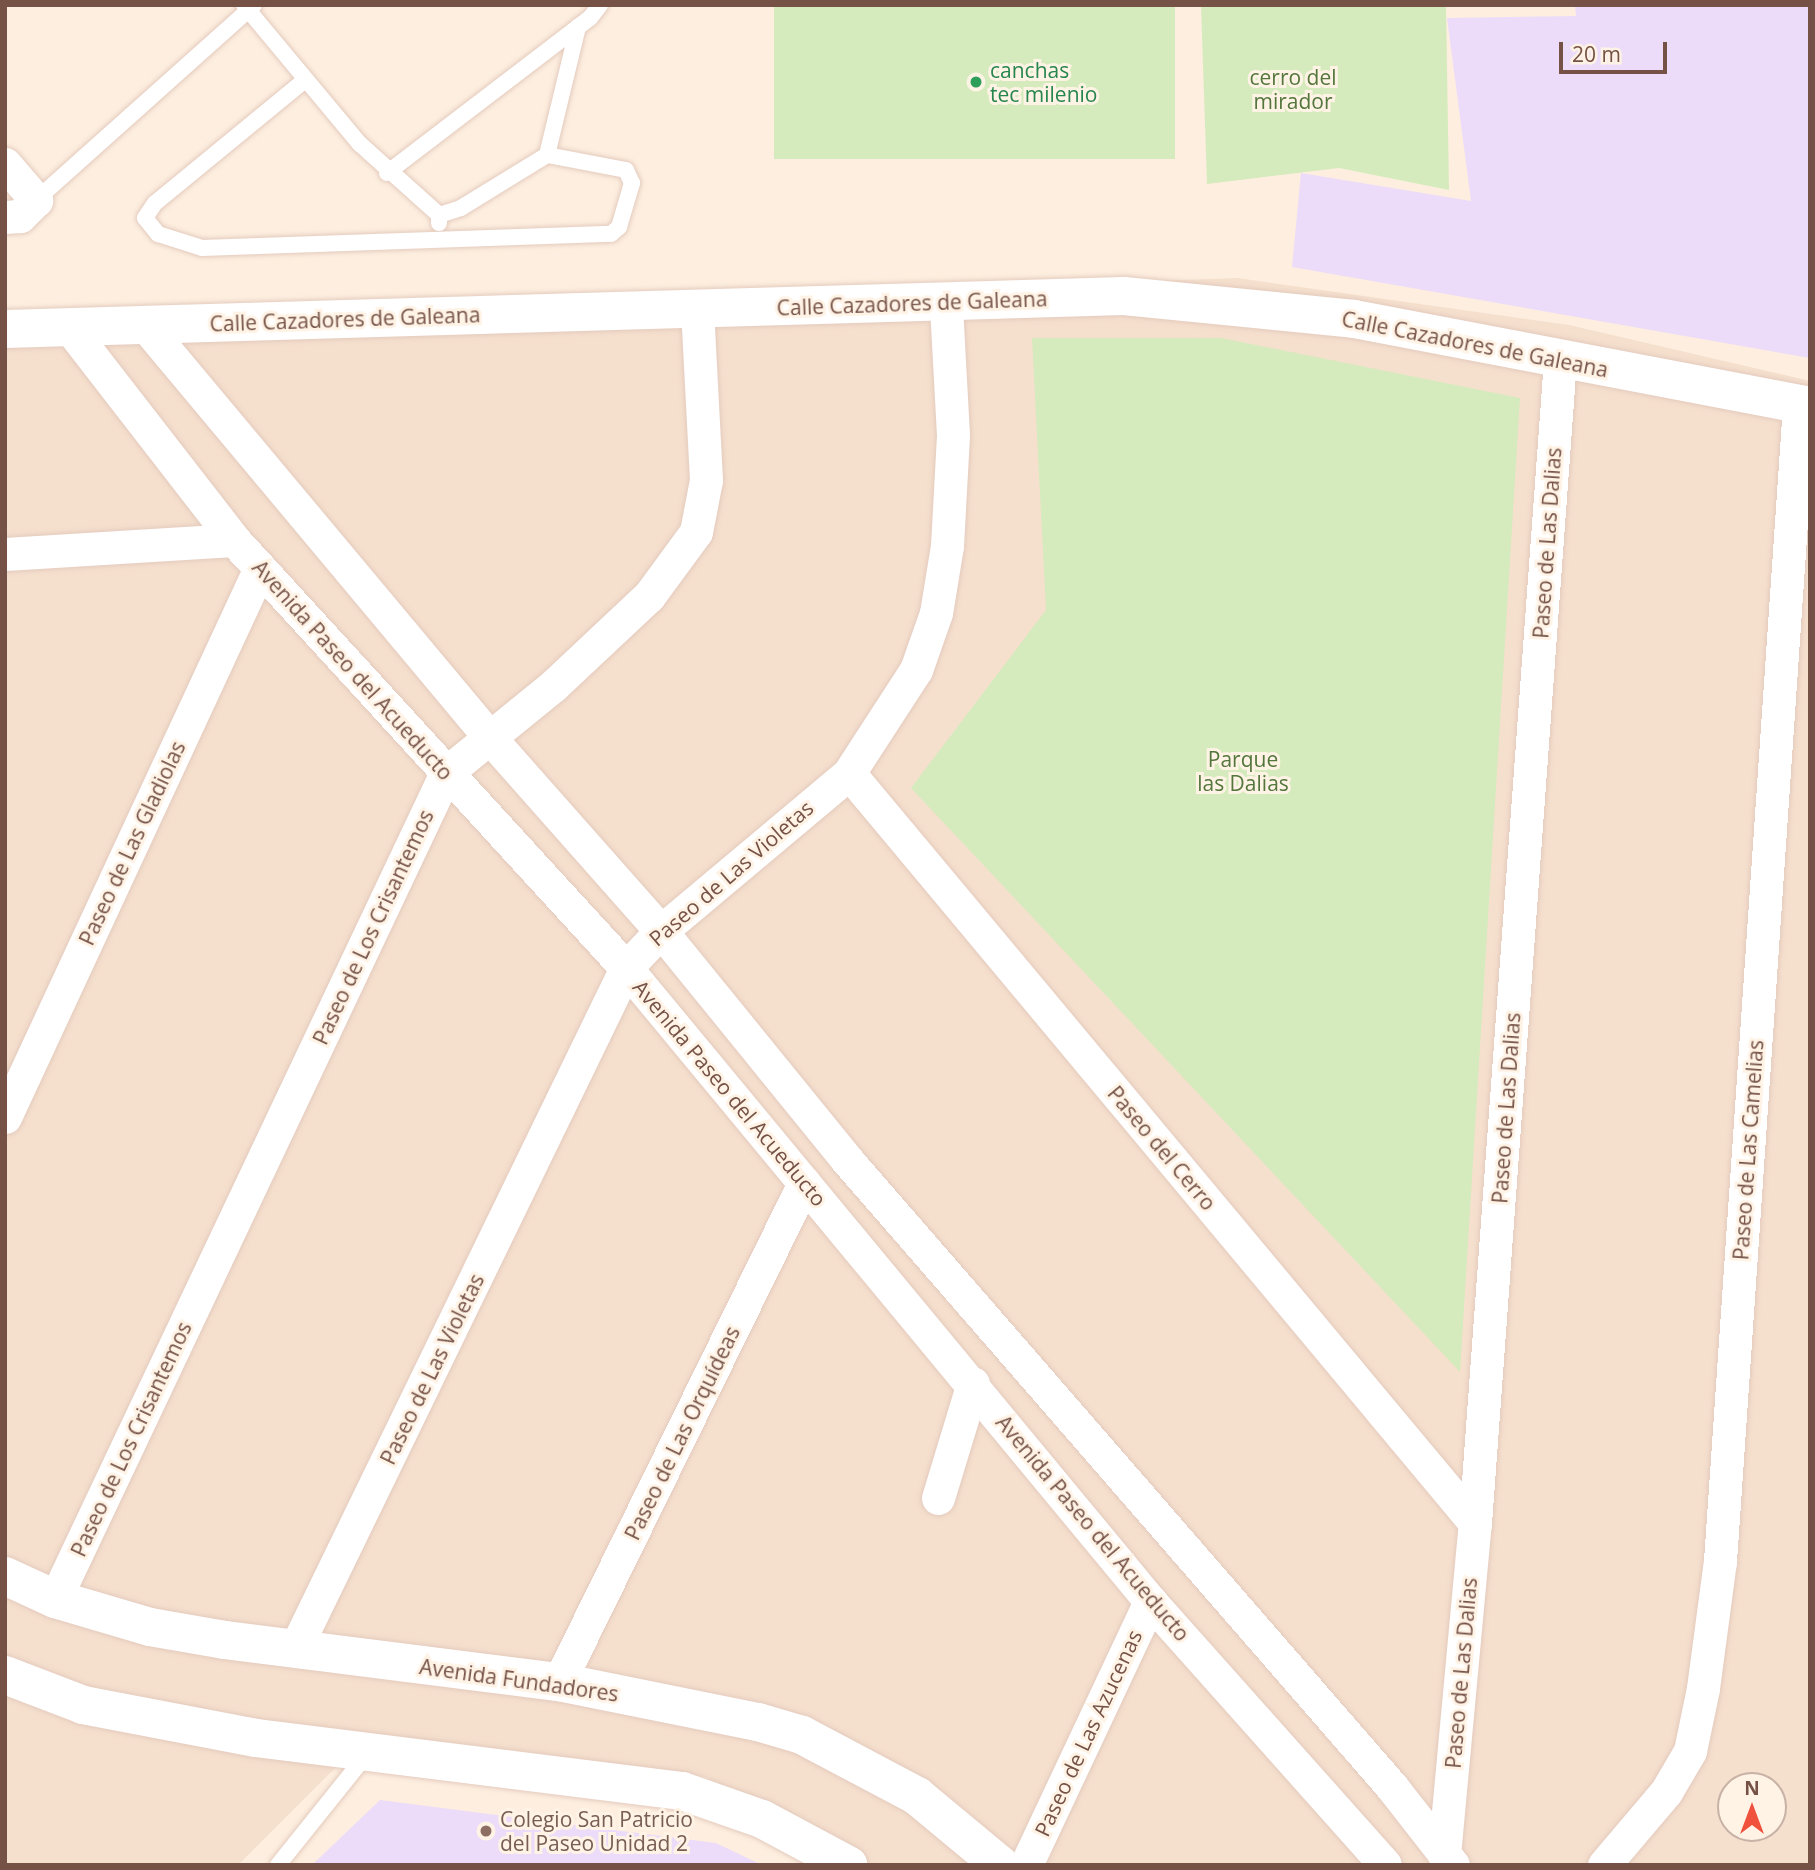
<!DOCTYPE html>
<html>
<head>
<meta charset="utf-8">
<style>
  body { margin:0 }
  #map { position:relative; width:1815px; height:1870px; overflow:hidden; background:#fdeedf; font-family:"Open Sans",sans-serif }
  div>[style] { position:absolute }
  .residential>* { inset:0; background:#f5dfcd }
  .education>* { inset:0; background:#ecdcf9 }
  .green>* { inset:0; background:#d5ebbd; transform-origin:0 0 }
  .roads { filter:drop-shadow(0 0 2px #e4cbbe) drop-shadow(0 0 2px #e4cbbe) }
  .lane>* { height:16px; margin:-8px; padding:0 8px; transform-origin:8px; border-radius:8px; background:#fff }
  .street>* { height:33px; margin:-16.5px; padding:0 16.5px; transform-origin:16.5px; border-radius:16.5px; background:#fff }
  .secondary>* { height:38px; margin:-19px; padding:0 19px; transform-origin:19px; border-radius:19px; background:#fff }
  .dots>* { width:19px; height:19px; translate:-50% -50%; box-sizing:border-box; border:4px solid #fff3e6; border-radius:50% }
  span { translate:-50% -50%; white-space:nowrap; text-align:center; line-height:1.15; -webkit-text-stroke:6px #fff3e6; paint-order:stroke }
  .leisure-label { font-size:21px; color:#27864d }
  .left { translate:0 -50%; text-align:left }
  .park-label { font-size:21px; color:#52763b }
  .street-label { font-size:21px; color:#755146 }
  .education-label { font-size:21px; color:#785e54 }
  .frame { position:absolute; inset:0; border:7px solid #755146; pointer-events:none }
  .north { position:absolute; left:1717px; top:1772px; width:70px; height:70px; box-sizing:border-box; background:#fff3e6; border:2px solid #c8b2a6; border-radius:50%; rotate:0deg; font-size:19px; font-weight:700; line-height:28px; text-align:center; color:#755146 }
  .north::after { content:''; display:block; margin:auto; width:24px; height:32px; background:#ef513c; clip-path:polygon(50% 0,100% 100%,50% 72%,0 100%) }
  .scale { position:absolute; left:1559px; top:42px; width:108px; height:32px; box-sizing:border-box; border:4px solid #755146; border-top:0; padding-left:9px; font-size:21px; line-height:24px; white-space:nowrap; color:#755146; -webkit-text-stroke:5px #fff3e6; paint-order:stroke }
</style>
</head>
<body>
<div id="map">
  <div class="residential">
    <i style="clip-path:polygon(evenodd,1237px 278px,1569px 325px,1810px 381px,1810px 1865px,861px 1865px,706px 1777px,367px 1736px,238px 1865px,5px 1865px,5px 323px,1237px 278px,1731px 1786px,1773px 1786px,1773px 1828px,1731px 1828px,1731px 1786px)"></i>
  </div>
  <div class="education">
    <i style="clip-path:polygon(1575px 5px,1810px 5px,1810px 358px,1292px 267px,1301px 173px,1471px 201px,1447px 18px,1576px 16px)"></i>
    <i style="clip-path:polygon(380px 1800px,716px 1843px,762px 1865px,312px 1865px)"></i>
  </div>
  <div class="green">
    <i style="left:774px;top:5px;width:401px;height:154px"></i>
    <i style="clip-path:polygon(1201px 5px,1446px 5px,1449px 190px,1339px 168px,1207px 184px)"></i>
    <i style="clip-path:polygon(1032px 338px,1221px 338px,1520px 398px,1460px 1372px,911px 788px,1046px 610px)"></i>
  </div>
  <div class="roads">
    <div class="lane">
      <i style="left:244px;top:5px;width:181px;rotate:50.2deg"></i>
      <i style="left:360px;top:144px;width:106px;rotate:41.9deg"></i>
      <i style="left:439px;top:215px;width:8px;rotate:90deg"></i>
      <i style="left:305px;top:80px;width:194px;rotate:140.6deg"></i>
      <i style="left:155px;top:203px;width:18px;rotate:124deg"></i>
      <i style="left:145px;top:218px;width:21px;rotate:51deg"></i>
      <i style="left:158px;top:234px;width:46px;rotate:17.7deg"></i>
      <i style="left:202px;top:248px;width:409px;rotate:-2deg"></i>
      <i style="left:611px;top:234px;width:11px;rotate:-41deg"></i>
      <i style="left:619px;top:227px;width:46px;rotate:-73.5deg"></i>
      <i style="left:632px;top:183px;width:14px;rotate:-115deg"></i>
      <i style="left:626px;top:170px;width:80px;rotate:-169.2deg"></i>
      <i style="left:547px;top:155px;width:101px;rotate:148.4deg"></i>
      <i style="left:461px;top:208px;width:23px;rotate:162deg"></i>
      <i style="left:547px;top:155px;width:132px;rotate:-76.4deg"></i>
      <i style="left:387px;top:173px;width:255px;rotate:-37.4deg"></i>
      <i style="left:590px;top:18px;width:16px;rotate:-52deg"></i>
      <i style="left:36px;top:200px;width:292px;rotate:-41.8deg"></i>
      <i style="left:278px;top:1865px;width:142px;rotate:-51.3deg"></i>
    </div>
    <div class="street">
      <i style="left:5px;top:164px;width:48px;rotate:49.3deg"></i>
      <i style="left:36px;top:200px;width:23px;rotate:135deg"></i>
      <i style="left:20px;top:216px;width:15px;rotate:176deg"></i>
      <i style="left:144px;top:324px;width:541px;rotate:50.1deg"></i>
      <i style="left:491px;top:739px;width:256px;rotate:48.5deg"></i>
      <i style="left:661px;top:931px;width:295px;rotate:50.9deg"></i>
      <i style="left:847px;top:1160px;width:831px;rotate:49deg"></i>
      <i style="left:1392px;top:1787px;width:99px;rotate:52deg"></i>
      <i style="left:69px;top:327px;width:269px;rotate:52.2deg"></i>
      <i style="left:234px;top:540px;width:580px;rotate:47.51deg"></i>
      <i style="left:626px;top:968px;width:822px;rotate:50.38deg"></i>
      <i style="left:1150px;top:1601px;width:353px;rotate:48.3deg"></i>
      <i style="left:5px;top:554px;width:229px;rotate:-3.5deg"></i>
      <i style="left:849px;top:773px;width:977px;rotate:50.15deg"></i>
      <i style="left:5px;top:1117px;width:605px;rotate:-65.09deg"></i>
      <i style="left:938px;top:1498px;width:120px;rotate:-73.1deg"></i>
      <i style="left:55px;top:1599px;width:914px;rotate:-64.67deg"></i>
      <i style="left:446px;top:773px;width:138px;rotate:-39.1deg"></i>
      <i style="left:553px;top:686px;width:132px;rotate:-43.2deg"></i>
      <i style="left:649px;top:596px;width:79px;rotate:-53.7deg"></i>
      <i style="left:696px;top:532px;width:53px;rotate:-79.1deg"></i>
      <i style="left:706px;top:480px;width:172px;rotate:-93deg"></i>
      <i style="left:295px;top:1649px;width:757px;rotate:-64.08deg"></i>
      <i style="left:626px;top:968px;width:51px;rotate:-46.6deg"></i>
      <i style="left:661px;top:931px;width:246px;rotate:-40deg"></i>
      <i style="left:849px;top:773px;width:123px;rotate:-57deg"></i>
      <i style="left:916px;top:670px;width:60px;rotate:-70.7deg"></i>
      <i style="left:936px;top:613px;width:68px;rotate:-80.7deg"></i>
      <i style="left:947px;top:546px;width:111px;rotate:-86.9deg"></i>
      <i style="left:953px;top:435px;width:131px;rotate:-93.1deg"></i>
      <i style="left:559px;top:1682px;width:556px;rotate:-63.85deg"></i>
      <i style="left:1444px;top:1855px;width:333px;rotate:-84.7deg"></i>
      <i style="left:1475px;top:1523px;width:1165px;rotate:-85.82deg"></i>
      <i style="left:1026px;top:1865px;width:292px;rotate:-64.8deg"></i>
      <i style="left:1604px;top:1865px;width:96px;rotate:-49.7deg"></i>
      <i style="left:1666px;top:1792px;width:48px;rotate:-59.7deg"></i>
      <i style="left:1690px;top:1751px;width:64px;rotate:-78.3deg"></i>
      <i style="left:1703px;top:1688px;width:128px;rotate:-82.4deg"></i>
      <i style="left:1720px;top:1561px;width:1160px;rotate:-86.09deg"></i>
    </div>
    <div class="secondary">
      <i style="left:5px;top:329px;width:1119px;rotate:-1.69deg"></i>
      <i style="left:1124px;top:296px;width:231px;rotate:5.7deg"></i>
      <i style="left:1354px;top:319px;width:464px;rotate:10.8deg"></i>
      <i style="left:5px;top:1576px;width:55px;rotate:24.7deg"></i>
      <i style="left:55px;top:1599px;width:99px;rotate:16.4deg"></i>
      <i style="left:150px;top:1627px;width:76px;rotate:9.8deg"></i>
      <i style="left:225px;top:1640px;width:337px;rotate:7.2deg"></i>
      <i style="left:559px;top:1682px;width:203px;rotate:11.4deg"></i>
      <i style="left:758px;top:1722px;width:46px;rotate:16.5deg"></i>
      <i style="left:802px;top:1735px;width:130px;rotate:27.9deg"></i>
      <i style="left:917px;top:1796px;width:108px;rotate:39.7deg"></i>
      <i style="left:5px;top:1675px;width:84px;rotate:21deg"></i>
      <i style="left:83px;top:1705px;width:176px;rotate:10.8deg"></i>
      <i style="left:256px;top:1738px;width:429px;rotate:7.1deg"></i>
      <i style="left:682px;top:1791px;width:85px;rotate:19.3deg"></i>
      <i style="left:762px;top:1819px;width:98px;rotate:28.1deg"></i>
    </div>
  </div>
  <div class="dots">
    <i style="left:976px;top:82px;background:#2e9e5b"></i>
    <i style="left:486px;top:1831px;background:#8d6e63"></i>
  </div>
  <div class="leisure-label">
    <span class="left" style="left:990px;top:82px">canchas<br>tec milenio</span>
  </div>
  <div class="park-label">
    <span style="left:1293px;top:89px">cerro del<br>mirador</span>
    <span style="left:1243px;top:771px">Parque<br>las Dalias</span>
  </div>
  <div class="street-label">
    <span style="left:912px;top:303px;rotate:-2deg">Calle Cazadores de Galeana</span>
    <span style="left:345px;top:319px;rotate:-2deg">Calle Cazadores de Galeana</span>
    <span style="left:1475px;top:344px;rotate:11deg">Calle Cazadores de Galeana</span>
    <span style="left:1547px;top:543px;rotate:-86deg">Paseo de Las Dalias</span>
    <span style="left:353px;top:670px;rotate:48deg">Avenida Paseo del Acueducto</span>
    <span style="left:132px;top:843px;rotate:-65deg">Paseo de Las Gladiolas</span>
    <span style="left:731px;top:873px;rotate:-41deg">Paseo de Las Violetas</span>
    <span style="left:373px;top:927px;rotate:-65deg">Paseo de Los Crisantemos</span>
    <span style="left:730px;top:1093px;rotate:50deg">Avenida Paseo del Acueducto</span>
    <span style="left:1506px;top:1108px;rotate:-86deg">Paseo de Las Dalias</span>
    <span style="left:1162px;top:1148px;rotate:50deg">Paseo del Cerro</span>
    <span style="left:1748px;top:1150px;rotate:-86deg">Paseo de Las Camelias</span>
    <span style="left:432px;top:1369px;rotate:-64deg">Paseo de Las Violetas</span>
    <span style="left:682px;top:1433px;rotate:-64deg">Paseo de Las Orquídeas</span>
    <span style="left:131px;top:1439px;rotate:-65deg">Paseo de Los Crisantemos</span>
    <span style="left:1093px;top:1528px;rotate:50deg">Avenida Paseo del Acueducto</span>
    <span style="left:1461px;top:1673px;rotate:-85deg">Paseo de Las Dalias</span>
    <span style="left:519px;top:1680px;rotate:8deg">Avenida Fundadores</span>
    <span style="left:1088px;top:1733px;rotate:-65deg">Paseo de Las Azucenas</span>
  </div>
  <div class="education-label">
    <span class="left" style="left:500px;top:1831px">Colegio San Patricio<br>del Paseo Unidad 2</span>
  </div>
  <div class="frame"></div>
  <div class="north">N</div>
  <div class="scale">20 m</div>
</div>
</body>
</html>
